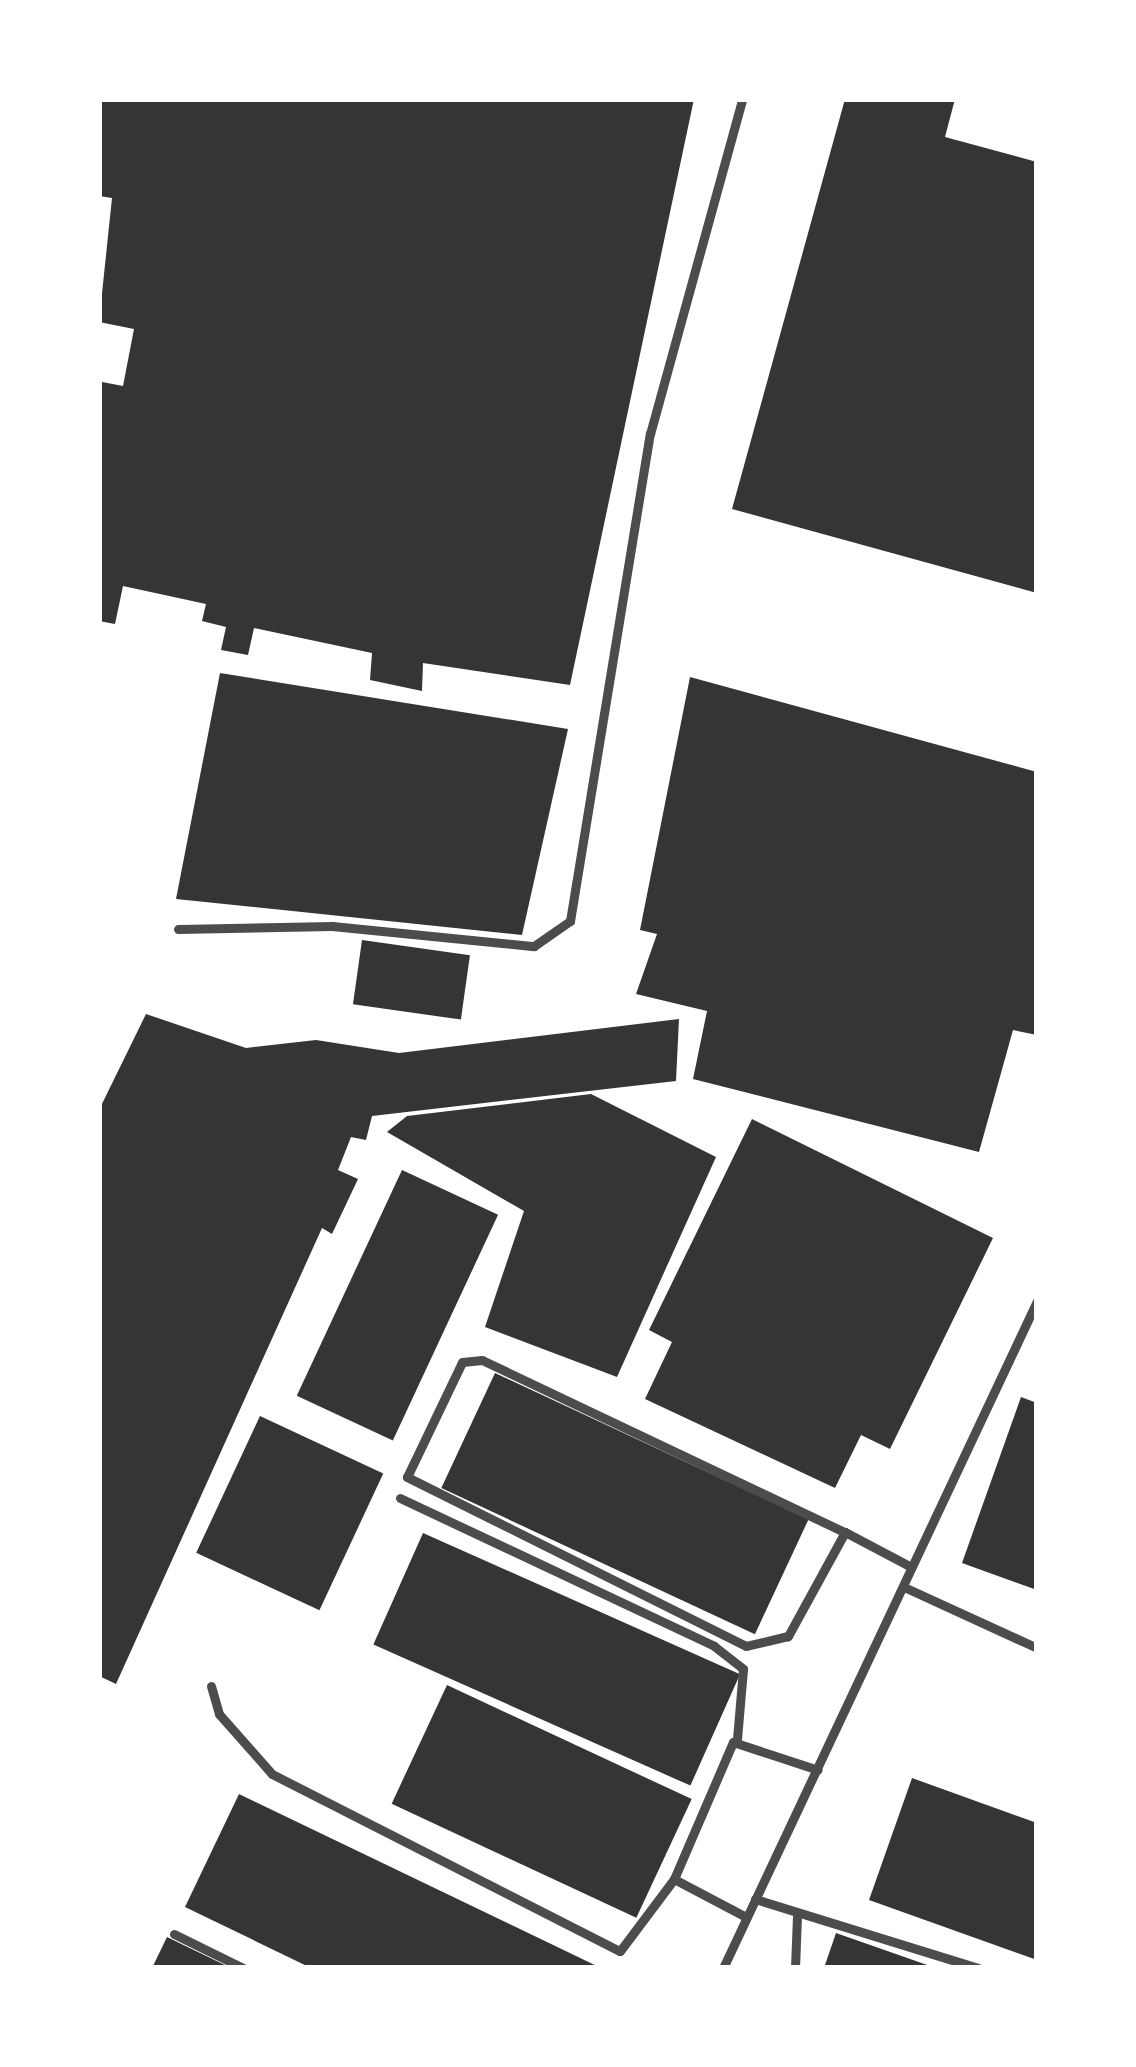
<!DOCTYPE html>
<html>
<head>
<meta charset="utf-8">
<style>
  body { margin:0 }
  #map { position:relative; width:1136px; height:2067px; overflow:hidden; background:#fff; font-family:"Source Serif 4",serif }
  div>[style] { position:absolute }
  .building>* { inset:0; background:#353535; transform-origin:0 0 }
  .service>* { height:9px; margin:-4.5px; padding:0 4.5px; transform-origin:4.5px; border-radius:4.5px; background:#4c4c4c }
  span { translate:-50% -50%; white-space:nowrap; text-align:center; line-height:1.15; -webkit-text-stroke:9px #fff; paint-order:stroke }
  .frame { position:absolute; inset:0; border:102px solid #fff; pointer-events:none }
</style>
</head>
<body>
<div id="map">
  <div class="building">
    <i style="clip-path:polygon(100px 99px,694px 99px,570px 685px,423px 663px,422px 691px,370px 680px,372px 653px,254px 628px,248px 655px,221px 650px,226px 627px,202px 621px,206px 604px,123px 586px,115px 624px,99px 621px,99px 397px,102px 382px,123px 386px,134px 329px,99px 322px,112px 198px,99px 196px)"></i>
    <i style="clip-path:polygon(845px 99px,955px 99px,945px 137px,1037px 162px,1037px 593px,732px 509px)"></i>
    <i style="clip-path:polygon(220px 673px,568px 729px,522px 935px,176px 899px)"></i>
    <i style="clip-path:polygon(690px 677px,1037px 772px,1037px 1035px,1013px 1030px,979px 1152px,693px 1079px,707px 1011px,636px 994px,657px 934px,640px 930px)"></i>
    <i style="left:362px;top:940px;width:109px;height:65px;rotate:8deg"></i>
    <i style="clip-path:polygon(146px 1014px,246px 1048px,316px 1040px,399px 1053px,679px 1019px,676px 1081px,372px 1116px,366px 1140px,351px 1137px,338px 1170px,358px 1179px,332px 1234px,322px 1228px,116px 1684px,99px 1676px,99px 1110px)"></i>
    <i style="clip-path:polygon(591px 1094px,716px 1157px,617px 1377px,485px 1327px,524px 1211px,387px 1132px,407px 1116px)"></i>
    <i style="clip-path:polygon(752px 1119px,993px 1238px,890px 1449px,861px 1435px,835px 1488px,645px 1399px,672px 1342px,649px 1330px)"></i>
    <i style="left:402px;top:1170px;width:106px;height:249px;rotate:25deg"></i>
    <i style="left:495px;top:1373px;width:346px;height:127px;rotate:25deg"></i>
    <i style="clip-path:polygon(1021px 1397px,1037px 1403px,1037px 1590px,962px 1563px)"></i>
    <i style="left:260px;top:1416px;width:136px;height:151px;rotate:25deg"></i>
    <i style="left:423px;top:1533px;width:347px;height:122px;rotate:24deg"></i>
    <i style="left:447px;top:1685px;width:270px;height:131px;rotate:25deg"></i>
    <i style="clip-path:polygon(912px 1778px,1037px 1823px,1037px 1960px,869px 1900px)"></i>
    <i style="clip-path:polygon(239px 1794px,601px 1968px,311px 1968px,185px 1907px)"></i>
    <i style="clip-path:polygon(836px 1933px,933px 1967px,933px 1968px,824px 1968px)"></i>
    <i style="clip-path:polygon(167px 1937px,231px 1968px,152px 1968px)"></i>
  </div>
  <div class="service">
    <i style="left:178px;top:929px;width:154px;rotate:-1.1deg"></i>
    <i style="left:332px;top:926px;width:203px;rotate:5.7deg"></i>
    <i style="left:534px;top:946px;width:44px;rotate:-34.8deg"></i>
    <i style="left:570px;top:921px;width:494px;rotate:-80.7deg"></i>
    <i style="left:650px;top:434px;width:347px;rotate:-74.6deg"></i>
    <i style="left:400px;top:1498px;width:347px;rotate:25.2deg"></i>
    <i style="left:714px;top:1646px;width:37px;rotate:38deg"></i>
    <i style="left:743px;top:1669px;width:70px;rotate:94.9deg"></i>
    <i style="left:845px;top:1532px;width:119px;rotate:118.7deg"></i>
    <i style="left:788px;top:1636px;width:43px;rotate:166.6deg"></i>
    <i style="left:746px;top:1646px;width:379px;rotate:-153.5deg"></i>
    <i style="left:407px;top:1477px;width:127px;rotate:-64.4deg"></i>
    <i style="left:462px;top:1362px;width:20px;rotate:-6deg"></i>
    <i style="left:482px;top:1360px;width:402px;rotate:25.4deg"></i>
    <i style="left:845px;top:1532px;width:75px;rotate:27.9deg"></i>
    <i style="left:904px;top:1587px;width:146px;rotate:24.6deg"></i>
    <i style="left:211px;top:1686px;width:29px;rotate:74deg"></i>
    <i style="left:219px;top:1714px;width:80px;rotate:48.5deg"></i>
    <i style="left:272px;top:1774px;width:390px;rotate:27deg"></i>
    <i style="left:620px;top:1951px;width:90px;rotate:-53.1deg"></i>
    <i style="left:674px;top:1879px;width:149px;rotate:-66.7deg"></i>
    <i style="left:733px;top:1742px;width:89px;rotate:18.2deg"></i>
    <i style="left:674px;top:1879px;width:81px;rotate:27.8deg"></i>
    <i style="left:755px;top:1899px;width:233px;rotate:17.2deg"></i>
    <i style="left:174px;top:1934px;width:77px;rotate:26.2deg"></i>
    <i style="left:723px;top:1968px;width:737px;rotate:-64.79deg"></i>
    <i style="left:795px;top:1968px;width:51px;rotate:-87.8deg"></i>
  </div>
  <div class="frame"></div>
</div>
</body>
</html>
